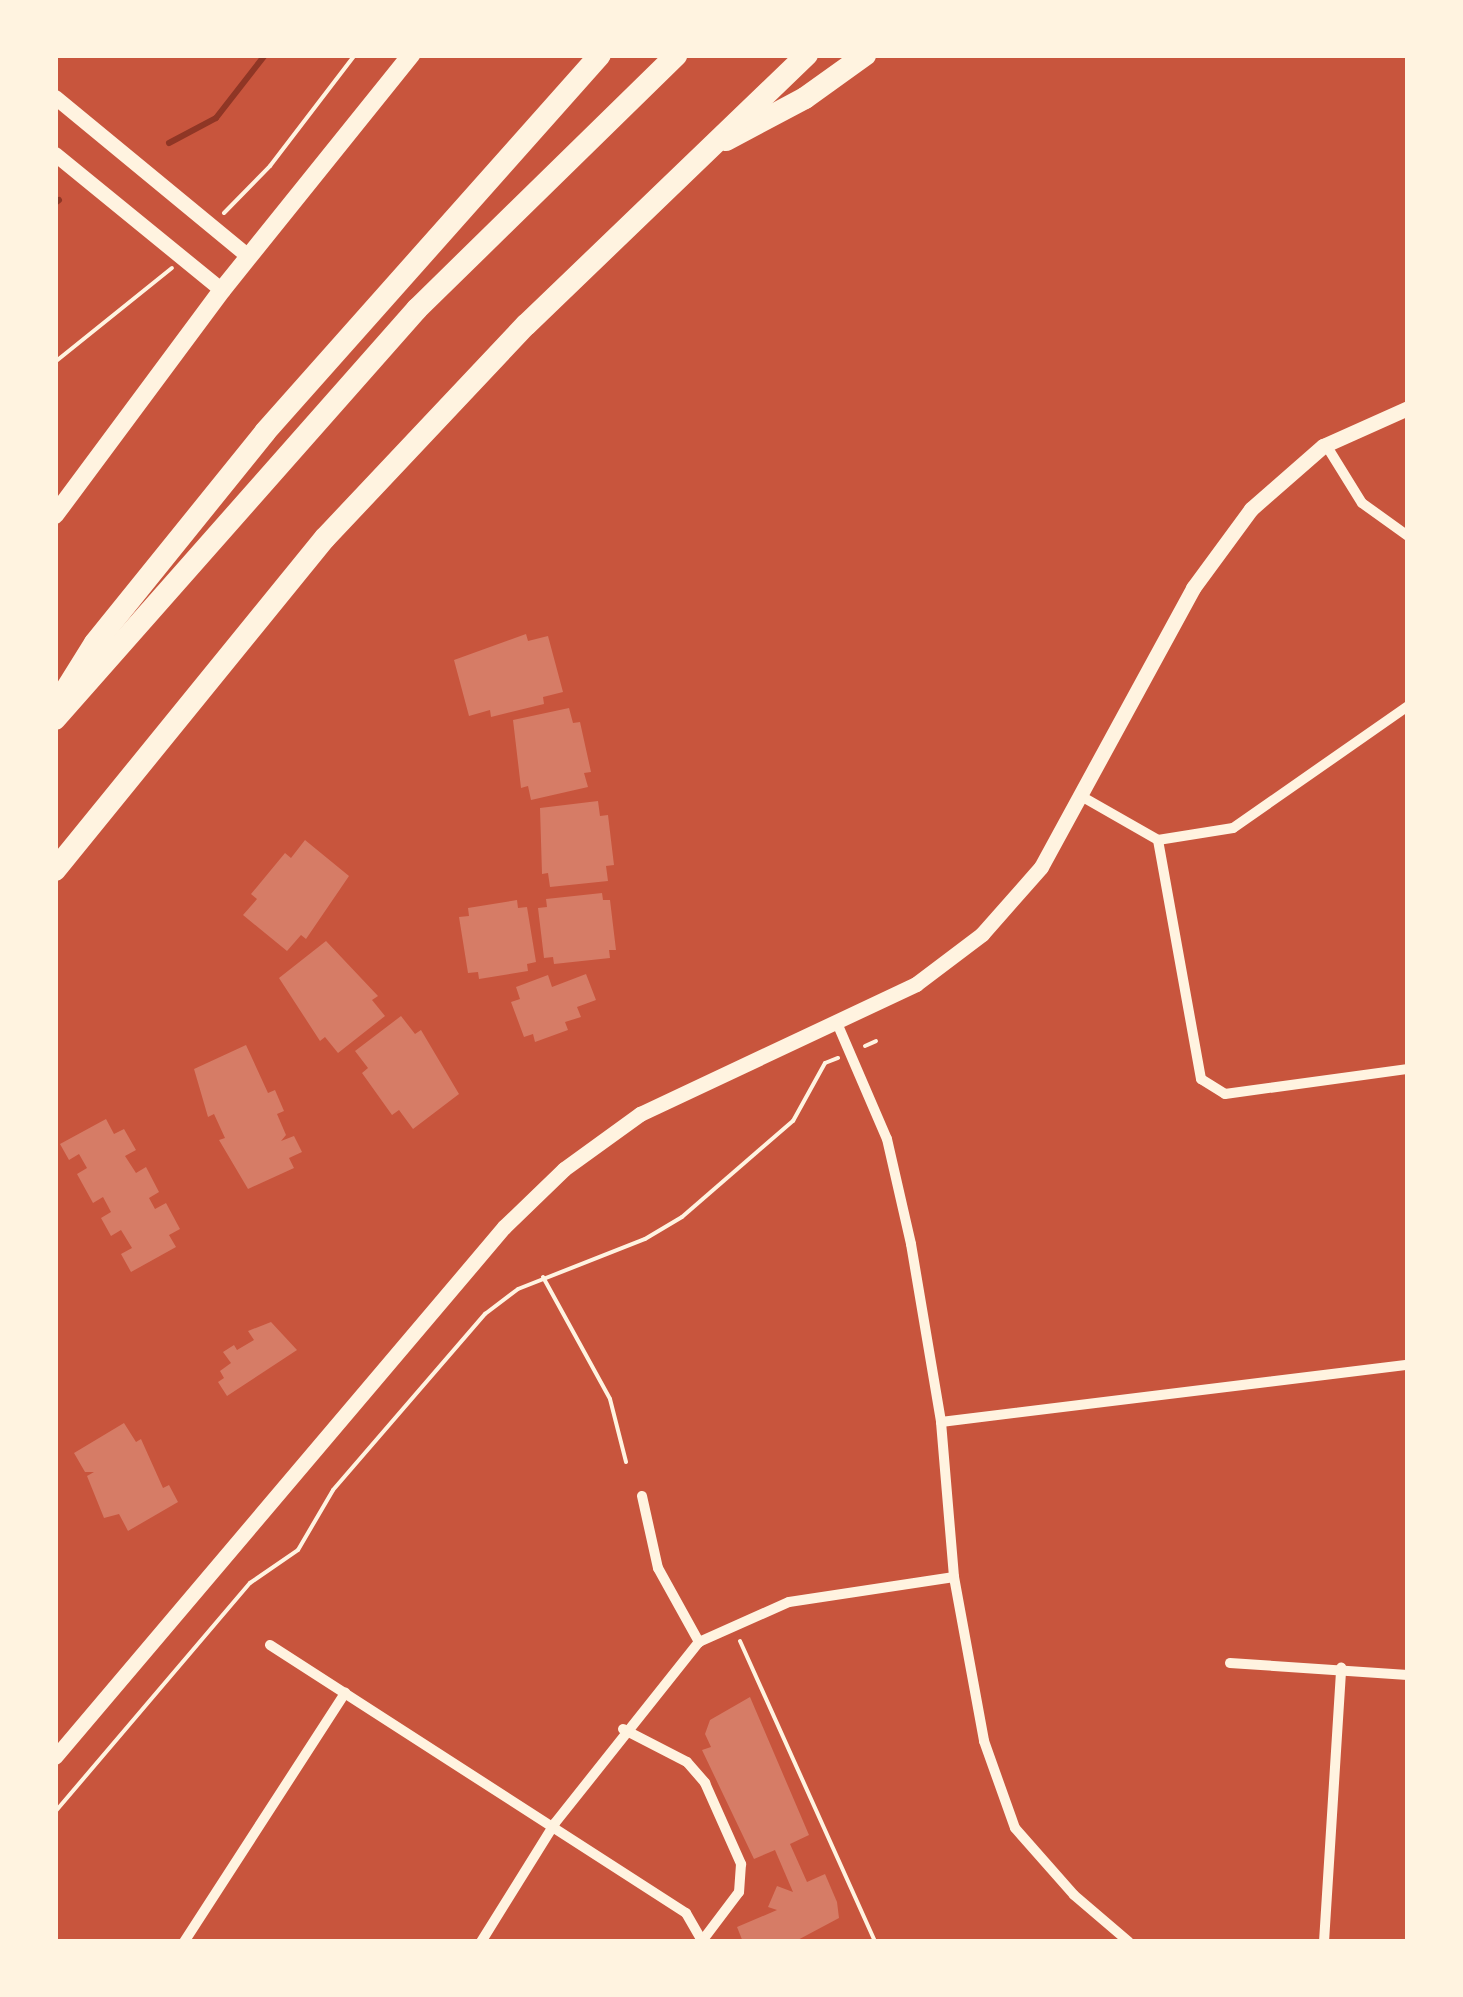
<!DOCTYPE html>
<html>
<head>
<meta charset="utf-8">
<style>
  body { margin:0 }
  #map { position:relative; width:1463px; height:1997px; overflow:hidden; background:#c8553d; font-family:Spectral,serif }
  div>[style] { position:absolute }
  .stream>* { height:6px; margin:-3px; padding:0 3px; transform-origin:3px; border-radius:3px; background:#8f3625 }
  .building>* { inset:0; background:#d67c66 }
  .path>* { height:4px; margin:-2px; padding:0 2px; transform-origin:2px; border-radius:2px; background:#fff3e0 }
  .minor>* { height:10px; margin:-5px; padding:0 5px; transform-origin:5px; border-radius:5px; background:#fff3e0 }
  .tertiary>* { height:15px; margin:-7.5px; padding:0 7.5px; transform-origin:7.5px; border-radius:7.5px; background:#fff3e0 }
  .secondary>* { height:18px; margin:-9px; padding:0 9px; transform-origin:9px; border-radius:9px; background:#fff3e0 }
  .motorway>* { height:22px; margin:-11px; padding:0 11px; transform-origin:11px; border-radius:11px; background:#fff3e0 }
  span { translate:-50% -50%; white-space:nowrap; text-align:center; line-height:1.15; -webkit-text-stroke:8px #fff3e0; paint-order:stroke }
  .frame { position:absolute; inset:0; border:58px solid #fff3e0; pointer-events:none }
</style>
</head>
<body>
<div id="map">
  <div class="stream">
    <i style="left:169px;top:143px;width:53px;rotate:-28deg"></i>
    <i style="left:216px;top:118px;width:80px;rotate:-52.1deg"></i>
    <i style="left:55px;top:203px;width:5px;rotate:-37deg"></i>
  </div>
  <div class="building">
    <i style="clip-path:polygon(526px 634px,528px 641px,548px 636px,563px 692px,543px 697px,544px 704px,491px 717px,490px 710px,469px 716px,454px 660px)"></i>
    <i style="clip-path:polygon(569px 708px,573px 723px,580px 722px,591px 772px,584px 773px,588px 787px,531px 800px,528px 786px,521px 788px,513px 720px)"></i>
    <i style="clip-path:polygon(598px 801px,600px 816px,608px 815px,614px 865px,606px 866px,608px 881px,550px 887px,548px 873px,542px 874px,540px 808px)"></i>
    <i style="clip-path:polygon(305px 840px,349px 876px,306px 939px,301px 935px,287px 951px,243px 915px,257px 899px,251px 894px,285px 853px,291px 858px)"></i>
    <i style="clip-path:polygon(602px 893px,603px 900px,610px 900px,616px 950px,609px 950px,610px 958px,554px 964px,553px 957px,544px 958px,538px 908px,547px 907px,546px 899px)"></i>
    <i style="clip-path:polygon(517px 900px,518px 908px,527px 907px,536px 962px,527px 964px,528px 971px,479px 979px,478px 972px,468px 973px,459px 917px,469px 916px,468px 908px)"></i>
    <i style="clip-path:polygon(326px 941px,378px 996px,372px 1000px,385px 1016px,338px 1053px,325px 1037px,320px 1041px,279px 978px)"></i>
    <i style="clip-path:polygon(586px 974px,596px 1000px,577px 1007px,581px 1017px,565px 1022px,568px 1030px,535px 1042px,533px 1034px,524px 1037px,511px 1002px,520px 999px,516px 987px,548px 975px,552px 987px)"></i>
    <i style="clip-path:polygon(401px 1016px,415px 1034px,421px 1030px,459px 1094px,413px 1129px,399px 1110px,392px 1115px,362px 1073px,368px 1068px,355px 1051px)"></i>
    <i style="clip-path:polygon(246px 1045px,268px 1093px,275px 1090px,284px 1111px,277px 1114px,286px 1135px,281px 1141px,294px 1136px,302px 1152px,289px 1158px,294px 1168px,248px 1189px,219px 1140px,225px 1138px,214px 1114px,208px 1117px,194px 1069px)"></i>
    <i style="clip-path:polygon(106px 1119px,114px 1134px,124px 1129px,136px 1150px,125px 1156px,136px 1173px,146px 1167px,159px 1192px,149px 1198px,155px 1209px,166px 1203px,180px 1229px,169px 1235px,176px 1247px,131px 1272px,121px 1254px,132px 1248px,121px 1230px,111px 1236px,101px 1218px,111px 1212px,103px 1197px,93px 1203px,77px 1174px,87px 1168px,79px 1154px,69px 1160px,60px 1144px)"></i>
    <i style="clip-path:polygon(271px 1322px,297px 1350px,227px 1396px,218px 1382px,224px 1378px,220px 1371px,231px 1363px,223px 1352px,234px 1345px,237px 1350px,254px 1340px,248px 1331px)"></i>
    <i style="clip-path:polygon(124px 1423px,136px 1442px,141px 1439px,163px 1488px,169px 1485px,178px 1502px,128px 1531px,119px 1514px,104px 1518px,87px 1476px,94px 1472px,85px 1472px,74px 1453px)"></i>
    <i style="clip-path:polygon(750px 1697px,809px 1835px,790px 1844px,807px 1882px,825px 1874px,837px 1902px,839px 1918px,794px 1942px,743px 1942px,737px 1927px,777px 1910px,768px 1907px,777px 1886px,793px 1892px,775px 1850px,754px 1859px,702px 1750px,711px 1747px,705px 1734px,710px 1720px)"></i>
  </div>
  <div class="path">
    <i style="left:224px;top:213px;width:66px;rotate:-45.6deg"></i>
    <i style="left:270px;top:166px;width:140px;rotate:-52.6deg"></i>
    <i style="left:55px;top:362px;width:150px;rotate:-38.8deg"></i>
    <i style="left:865px;top:1046px;width:12px;rotate:-24deg"></i>
    <i style="left:543px;top:1277px;width:139px;rotate:61.2deg"></i>
    <i style="left:610px;top:1399px;width:65px;rotate:75.7deg"></i>
    <i style="left:740px;top:1641px;width:330px;rotate:65.8deg"></i>
    <i style="left:55px;top:1812px;width:301px;rotate:-49.6deg"></i>
    <i style="left:250px;top:1583px;width:58px;rotate:-34.5deg"></i>
    <i style="left:298px;top:1550px;width:69px;rotate:-59.7deg"></i>
    <i style="left:333px;top:1490px;width:233px;rotate:-49.2deg"></i>
    <i style="left:485px;top:1314px;width:41px;rotate:-37.1deg"></i>
    <i style="left:518px;top:1289px;width:136px;rotate:-21.5deg"></i>
    <i style="left:645px;top:1239px;width:43px;rotate:-30.7deg"></i>
    <i style="left:682px;top:1217px;width:147px;rotate:-40.9deg"></i>
    <i style="left:793px;top:1121px;width:66px;rotate:-61.1deg"></i>
    <i style="left:825px;top:1063px;width:14px;rotate:-21deg"></i>
  </div>
  <div class="minor">
    <i style="left:1326px;top:445px;width:68px;rotate:58.2deg"></i>
    <i style="left:1362px;top:503px;width:57px;rotate:35.7deg"></i>
    <i style="left:1408px;top:706px;width:213px;rotate:145.1deg"></i>
    <i style="left:1233px;top:828px;width:76px;rotate:170.9deg"></i>
    <i style="left:1158px;top:840px;width:243px;rotate:79.8deg"></i>
    <i style="left:1201px;top:1079px;width:28px;rotate:32deg"></i>
    <i style="left:1225px;top:1094px;width:185px;rotate:-7.8deg"></i>
    <i style="left:1081px;top:796px;width:89px;rotate:29.7deg"></i>
    <i style="left:837px;top:1023px;width:126px;rotate:66.7deg"></i>
    <i style="left:887px;top:1139px;width:108px;rotate:77.1deg"></i>
    <i style="left:911px;top:1244px;width:181px;rotate:80.4deg"></i>
    <i style="left:941px;top:1422px;width:156px;rotate:85.2deg"></i>
    <i style="left:954px;top:1577px;width:167px;rotate:79.6deg"></i>
    <i style="left:984px;top:1741px;width:92px;rotate:70.4deg"></i>
    <i style="left:1015px;top:1828px;width:89px;rotate:48.6deg"></i>
    <i style="left:1074px;top:1895px;width:72px;rotate:40.5deg"></i>
    <i style="left:941px;top:1422px;width:470px;rotate:-7deg"></i>
    <i style="left:642px;top:1496px;width:74px;rotate:77.5deg"></i>
    <i style="left:658px;top:1568px;width:85px;rotate:61deg"></i>
    <i style="left:270px;top:1645px;width:495px;rotate:32.8deg"></i>
    <i style="left:686px;top:1913px;width:34px;rotate:60deg"></i>
    <i style="left:1230px;top:1663px;width:178px;rotate:3.9deg"></i>
    <i style="left:623px;top:1729px;width:72px;rotate:27.3deg"></i>
    <i style="left:687px;top:1762px;width:28px;rotate:49deg"></i>
    <i style="left:705px;top:1783px;width:89px;rotate:66deg"></i>
    <i style="left:741px;top:1864px;width:28px;rotate:94deg"></i>
    <i style="left:739px;top:1892px;width:61px;rotate:127.1deg"></i>
    <i style="left:184px;top:1942px;width:297px;rotate:-57.1deg"></i>
    <i style="left:481px;top:1942px;width:140px;rotate:-58.1deg"></i>
    <i style="left:555px;top:1823px;width:231px;rotate:-51.5deg"></i>
    <i style="left:699px;top:1642px;width:98px;rotate:-24deg"></i>
    <i style="left:789px;top:1602px;width:167px;rotate:-8.6deg"></i>
    <i style="left:1324px;top:1942px;width:275px;rotate:-86.4deg"></i>
  </div>
  <div class="tertiary">
    <i style="left:55px;top:97px;width:251px;rotate:39.5deg"></i>
    <i style="left:55px;top:154px;width:215px;rotate:39.2deg"></i>
    <i style="left:55px;top:1757px;width:695px;rotate:-49.73deg"></i>
    <i style="left:504px;top:1227px;width:83px;rotate:-44deg"></i>
    <i style="left:564px;top:1169px;width:94px;rotate:-35.9deg"></i>
    <i style="left:640px;top:1114px;width:305px;rotate:-25.2deg"></i>
    <i style="left:916px;top:984px;width:83px;rotate:-37.1deg"></i>
    <i style="left:982px;top:934px;width:89px;rotate:-48.6deg"></i>
    <i style="left:1041px;top:867px;width:318px;rotate:-61.4deg"></i>
    <i style="left:1193px;top:588px;width:98px;rotate:-53.7deg"></i>
    <i style="left:1251px;top:509px;width:96px;rotate:-41.2deg"></i>
    <i style="left:1323px;top:446px;width:93px;rotate:-24.1deg"></i>
  </div>
  <div class="secondary">
    <i style="left:55px;top:515px;width:280px;rotate:-53.4deg"></i>
    <i style="left:222px;top:290px;width:302px;rotate:-51.2deg"></i>
  </div>
  <div class="motorway">
    <i style="left:726px;top:140px;width:89px;rotate:-28deg"></i>
    <i style="left:805px;top:98px;width:74px;rotate:-35.6deg"></i>
    <i style="left:55px;top:707px;width:75px;rotate:-58deg"></i>
    <i style="left:95px;top:643px;width:271px;rotate:-51.1deg"></i>
    <i style="left:265px;top:432px;width:504px;rotate:-48.38deg"></i>
    <i style="left:55px;top:719px;width:547px;rotate:-48.56deg"></i>
    <i style="left:417px;top:309px;width:363px;rotate:-44.4deg"></i>
    <i style="left:55px;top:870px;width:428px;rotate:-50.9deg"></i>
    <i style="left:325px;top:538px;width:293px;rotate:-46.7deg"></i>
    <i style="left:526px;top:325px;width:390px;rotate:-43.9deg"></i>
  </div>
  <div class="frame"></div>
</div>
</body>
</html>
